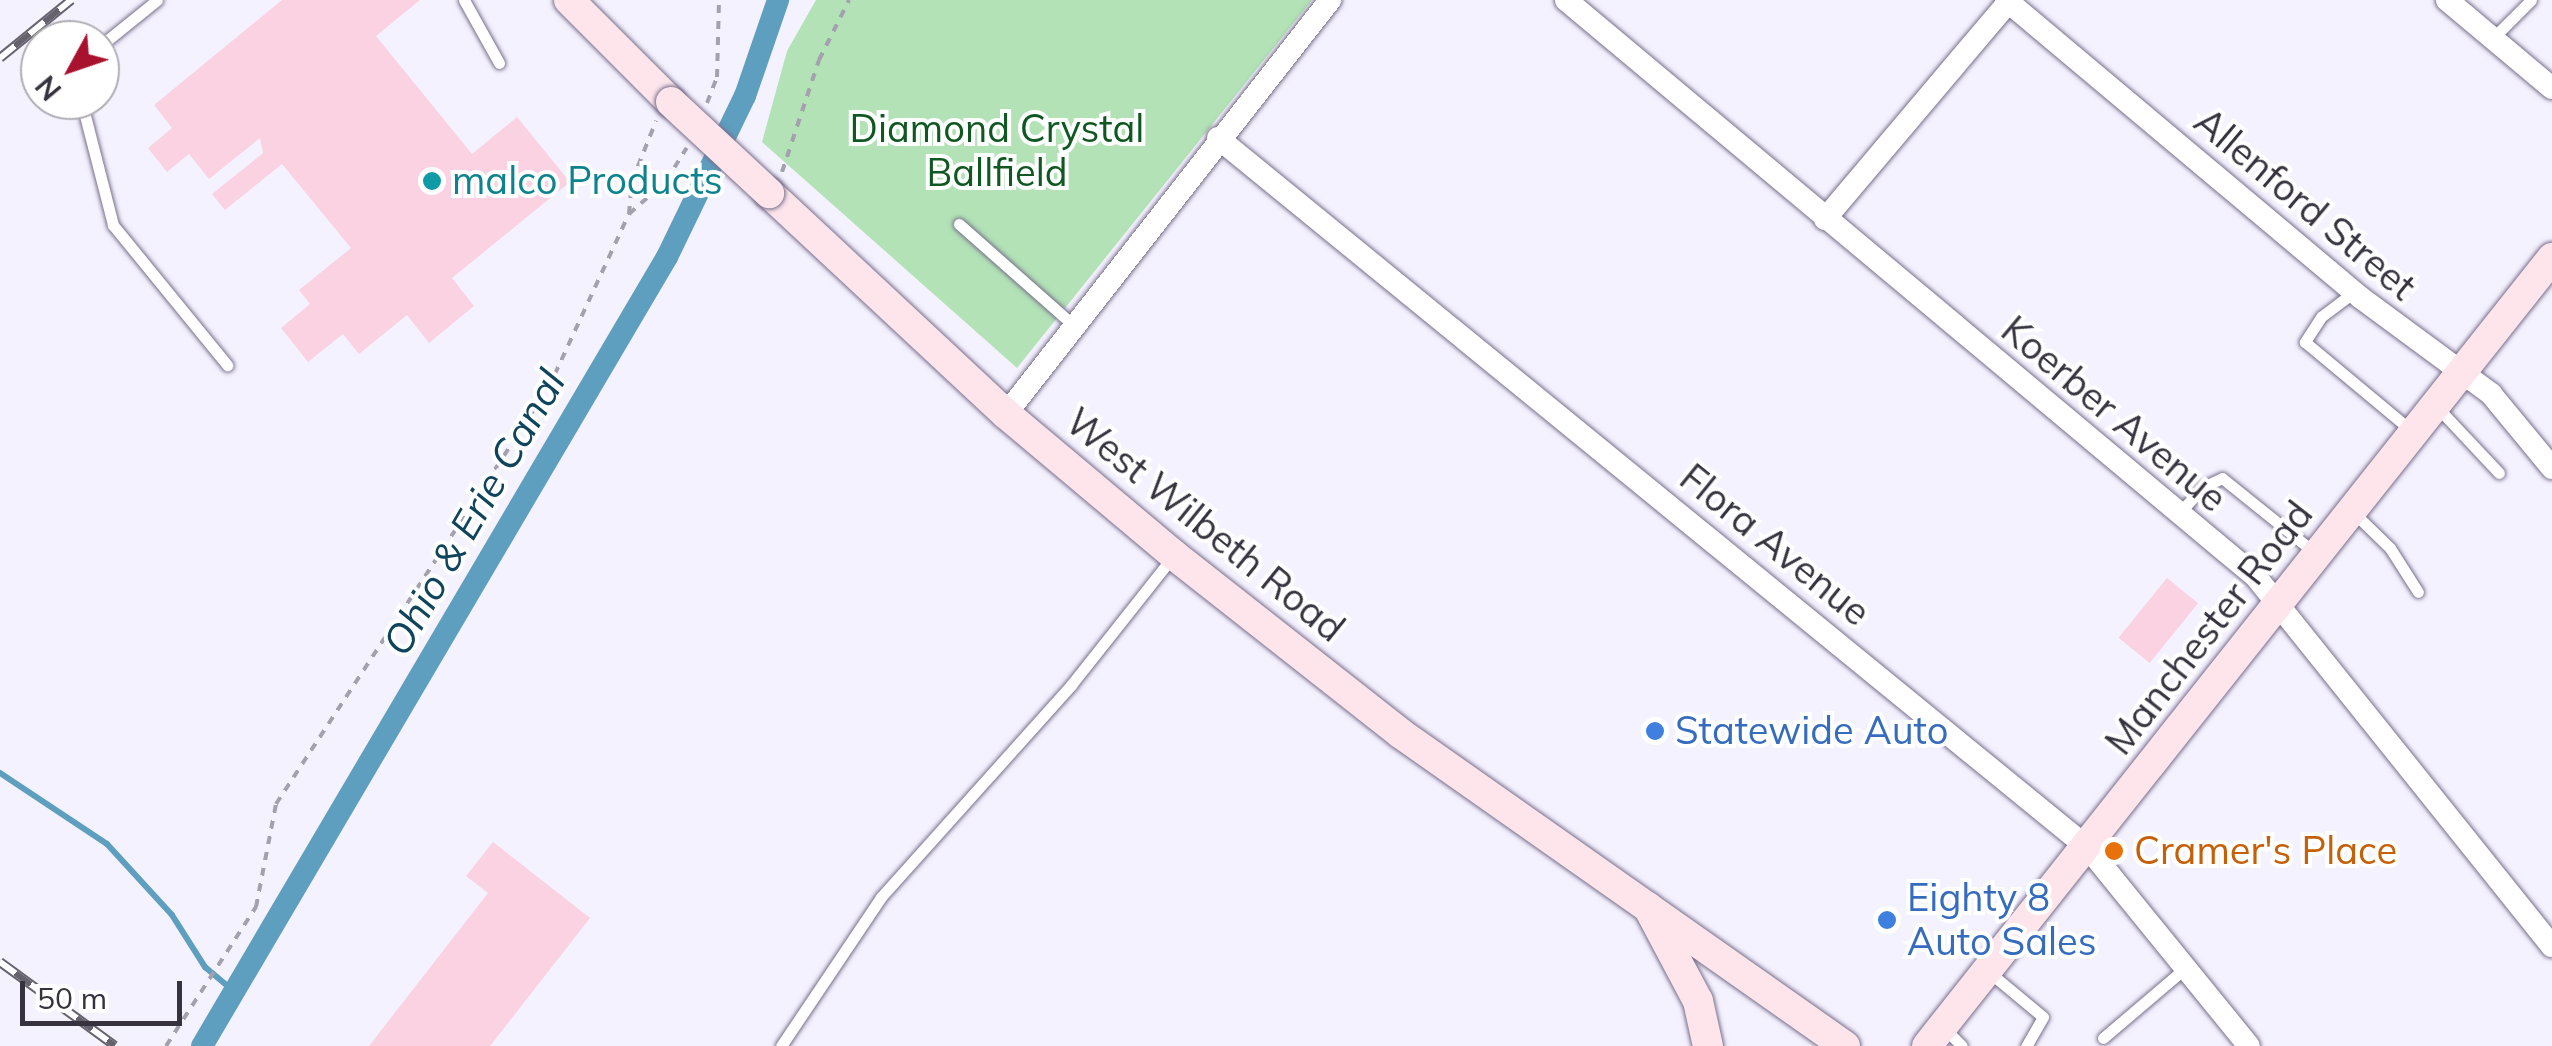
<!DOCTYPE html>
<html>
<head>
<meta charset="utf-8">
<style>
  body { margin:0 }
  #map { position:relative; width:2552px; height:1046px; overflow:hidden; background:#f5f2ff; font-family:Mulish,sans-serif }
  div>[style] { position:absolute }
  .green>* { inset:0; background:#b2e2b6 }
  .stream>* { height:6px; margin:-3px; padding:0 3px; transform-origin:3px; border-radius:3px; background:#5e9ebe }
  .canal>* { height:22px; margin:-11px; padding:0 11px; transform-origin:11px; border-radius:11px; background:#5e9ebe }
  .building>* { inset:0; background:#fad2e1; transform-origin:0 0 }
  .path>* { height:4px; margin-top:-2px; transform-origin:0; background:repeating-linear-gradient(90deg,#a4a1ae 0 8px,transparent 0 16px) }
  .roads { filter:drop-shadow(0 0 2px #776f8b) drop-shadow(0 0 2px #776f8b) }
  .service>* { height:11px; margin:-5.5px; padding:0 5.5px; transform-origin:5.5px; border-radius:5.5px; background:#fff }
  .minor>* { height:22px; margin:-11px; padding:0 11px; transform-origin:11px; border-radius:11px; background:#fff }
  .secondary>* { height:30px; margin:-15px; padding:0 15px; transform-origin:15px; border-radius:15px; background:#fde5eb }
  .rail>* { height:10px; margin-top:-5px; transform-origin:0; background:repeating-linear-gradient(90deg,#fff 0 19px,#65626e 0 38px); box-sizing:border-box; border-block:2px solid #65626e }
  .bridges { filter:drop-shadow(0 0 2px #776f8b) drop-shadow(0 0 2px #776f8b) }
  .secondary-bridge>* { height:30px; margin:-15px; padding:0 15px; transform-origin:15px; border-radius:15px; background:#fde5eb }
  .dots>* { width:28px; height:28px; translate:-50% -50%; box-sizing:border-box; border:5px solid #fff; border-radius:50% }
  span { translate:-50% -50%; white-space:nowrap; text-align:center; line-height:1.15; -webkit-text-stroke:8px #fff; paint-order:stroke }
  .park-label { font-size:38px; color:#105821 }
  .culture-label { font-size:38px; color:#0d838f }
  .left { translate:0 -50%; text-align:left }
  .street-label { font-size:38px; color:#36333f }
  .shop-label { font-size:38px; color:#366cbe }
  .food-label { font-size:38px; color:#c56008 }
  .water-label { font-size:40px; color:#0f455c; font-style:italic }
  .north { position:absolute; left:20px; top:20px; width:100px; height:100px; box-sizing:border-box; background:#fff; border:2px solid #afadb2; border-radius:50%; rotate:230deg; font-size:28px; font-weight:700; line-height:40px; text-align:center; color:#36333f }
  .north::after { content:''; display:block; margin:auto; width:35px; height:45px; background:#a9122e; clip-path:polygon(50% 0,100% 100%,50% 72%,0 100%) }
  .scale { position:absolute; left:20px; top:981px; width:162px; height:45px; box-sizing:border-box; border:5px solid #36333f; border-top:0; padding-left:12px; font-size:30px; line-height:35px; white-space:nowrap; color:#36333f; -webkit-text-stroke:8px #fff; paint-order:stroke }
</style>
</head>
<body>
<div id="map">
  <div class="green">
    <i style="clip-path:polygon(816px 0,1312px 0,1017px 368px,762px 142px,787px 51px)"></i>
  </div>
  <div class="stream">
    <i style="left:0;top:773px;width:128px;rotate:33.6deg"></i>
    <i style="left:107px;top:844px;width:96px;rotate:47.5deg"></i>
    <i style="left:172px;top:915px;width:62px;rotate:57.6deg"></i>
    <i style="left:205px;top:967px;width:38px;rotate:40deg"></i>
  </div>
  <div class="canal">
    <i style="left:202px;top:1046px;width:916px;rotate:-59.49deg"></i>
    <i style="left:667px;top:257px;width:179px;rotate:-64.2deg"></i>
    <i style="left:745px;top:96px;width:102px;rotate:-71deg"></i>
  </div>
  <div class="building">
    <i style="clip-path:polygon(282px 0,420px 0,376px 36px,472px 154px,517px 117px,570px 182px,452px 278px,474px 306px,429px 343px,407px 315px,359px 354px,343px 334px,308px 362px,281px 328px,310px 304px,299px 290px,351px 248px,282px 164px,225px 210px,212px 194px,263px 153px,260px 138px,209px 179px,189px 154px,167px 172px,148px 148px,172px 128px,154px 105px)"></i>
    <i style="left:2167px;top:578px;width:40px;height:77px;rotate:39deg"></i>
    <i style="clip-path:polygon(493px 842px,590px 918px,490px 1046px,369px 1046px,488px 893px,466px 876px)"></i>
  </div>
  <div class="path">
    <i style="left:707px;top:103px;width:28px;rotate:-69deg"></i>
    <i style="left:717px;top:77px;width:77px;rotate:-88.5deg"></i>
    <i style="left:782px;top:172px;width:118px;rotate:-71.7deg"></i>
    <i style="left:819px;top:60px;width:67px;rotate:-63.4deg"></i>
    <i style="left:629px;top:214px;width:33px;rotate:-85deg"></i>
    <i style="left:632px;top:181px;width:65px;rotate:-68.2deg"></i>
    <i style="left:166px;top:1046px;width:166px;rotate:-57.1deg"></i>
    <i style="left:256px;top:907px;width:105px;rotate:-79deg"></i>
    <i style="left:276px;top:804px;width:496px;rotate:-56.8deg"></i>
    <i style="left:548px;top:389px;width:193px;rotate:-65.2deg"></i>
    <i style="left:629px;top:214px;width:50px;rotate:-41.7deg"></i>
    <i style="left:666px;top:181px;width:39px;rotate:-58deg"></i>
  </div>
  <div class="roads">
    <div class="service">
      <i style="left:464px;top:0;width:72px;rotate:60.9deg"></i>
      <i style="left:2492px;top:39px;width:55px;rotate:-45deg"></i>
      <i style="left:100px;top:46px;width:73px;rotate:-38.9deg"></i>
      <i style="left:81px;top:100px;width:129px;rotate:75.6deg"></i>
      <i style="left:113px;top:225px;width:181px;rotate:50.8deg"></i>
      <i style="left:959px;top:224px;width:151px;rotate:41.5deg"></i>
      <i style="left:2354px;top:292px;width:41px;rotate:142.9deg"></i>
      <i style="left:2321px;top:317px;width:30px;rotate:123deg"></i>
      <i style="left:2305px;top:342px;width:141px;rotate:39.8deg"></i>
      <i style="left:2438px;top:408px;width:89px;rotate:46.8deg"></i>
      <i style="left:2352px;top:511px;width:53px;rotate:44.2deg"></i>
      <i style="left:2390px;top:548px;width:52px;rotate:57.5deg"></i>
      <i style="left:2178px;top:514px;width:37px;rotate:-47deg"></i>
      <i style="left:2203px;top:487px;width:21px;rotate:-25deg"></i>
      <i style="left:2222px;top:478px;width:118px;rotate:38.8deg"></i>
      <i style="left:1989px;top:972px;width:70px;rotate:39.8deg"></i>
      <i style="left:2043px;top:1017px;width:34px;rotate:120deg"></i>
      <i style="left:1944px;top:1028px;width:25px;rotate:45deg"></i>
      <i style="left:2103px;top:1038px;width:106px;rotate:-40.4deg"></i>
      <i style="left:781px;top:1046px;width:179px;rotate:-56.1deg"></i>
      <i style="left:881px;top:897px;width:285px;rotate:-48.1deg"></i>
      <i style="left:1071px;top:685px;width:166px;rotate:-51.6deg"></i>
    </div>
    <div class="minor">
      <i style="left:1566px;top:0;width:899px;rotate:39.9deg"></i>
      <i style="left:2256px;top:577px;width:473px;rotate:51.3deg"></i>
      <i style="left:2006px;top:0;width:463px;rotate:40deg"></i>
      <i style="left:2361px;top:298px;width:162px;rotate:36.4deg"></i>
      <i style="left:2491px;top:394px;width:96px;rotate:50.5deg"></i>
      <i style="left:2447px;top:0;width:137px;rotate:40deg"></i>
      <i style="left:1218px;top:138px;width:1123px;rotate:39.22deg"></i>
      <i style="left:2088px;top:848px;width:255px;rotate:50.9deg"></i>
      <i style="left:1825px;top:219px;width:287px;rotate:-49.8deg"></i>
      <i style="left:1006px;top:414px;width:526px;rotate:-51.95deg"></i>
    </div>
    <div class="secondary">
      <i style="left:569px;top:0;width:144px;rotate:45deg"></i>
      <i style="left:769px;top:193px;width:324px;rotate:43deg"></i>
      <i style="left:1006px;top:414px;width:219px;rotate:40deg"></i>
      <i style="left:1174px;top:555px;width:288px;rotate:38.2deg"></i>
      <i style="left:1400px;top:733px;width:544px;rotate:35.12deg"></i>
      <i style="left:1648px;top:907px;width:106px;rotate:62deg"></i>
      <i style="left:1698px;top:1001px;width:46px;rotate:77.5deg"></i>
      <i style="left:1927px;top:1046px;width:1006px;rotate:-51.58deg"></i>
    </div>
  </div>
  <div class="rail">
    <i style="left:0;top:58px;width:92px;rotate:-39.2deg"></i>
    <i style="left:0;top:962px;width:142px;rotate:36.1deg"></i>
  </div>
  <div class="bridges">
    <div class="secondary-bridge">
      <i style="left:671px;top:102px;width:134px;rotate:42.9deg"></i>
    </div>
  </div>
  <div class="dots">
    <i style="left:432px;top:181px;background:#0f9aa8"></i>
    <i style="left:1655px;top:731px;background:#3f7fe0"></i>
    <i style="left:2114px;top:851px;background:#e8710a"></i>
    <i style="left:1887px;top:920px;background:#3f7fe0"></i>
  </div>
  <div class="park-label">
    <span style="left:997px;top:151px">Diamond Crystal<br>Ballfield</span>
  </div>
  <div class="culture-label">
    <span class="left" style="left:452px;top:181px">malco Products</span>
  </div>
  <div class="street-label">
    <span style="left:2305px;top:204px;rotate:40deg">Allenford Street</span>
    <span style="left:2114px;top:414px;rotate:40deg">Koerber Avenue</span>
    <span style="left:1205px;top:525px;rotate:39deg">West Wilbeth Road</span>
    <span style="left:1775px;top:545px;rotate:39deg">Flora Avenue</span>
    <span style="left:2209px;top:628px;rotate:-52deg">Manchester Road</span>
  </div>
  <div class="shop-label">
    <span class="left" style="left:1675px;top:731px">Statewide Auto</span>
    <span class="left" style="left:1907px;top:920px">Eighty 8<br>Auto Sales</span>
  </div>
  <div class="food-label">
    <span class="left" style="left:2134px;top:851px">Cramer's Place</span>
  </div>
  <div class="water-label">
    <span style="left:473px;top:512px;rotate:-60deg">Ohio &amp; Erie Canal</span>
  </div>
  <div class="north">N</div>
  <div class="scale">50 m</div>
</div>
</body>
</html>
